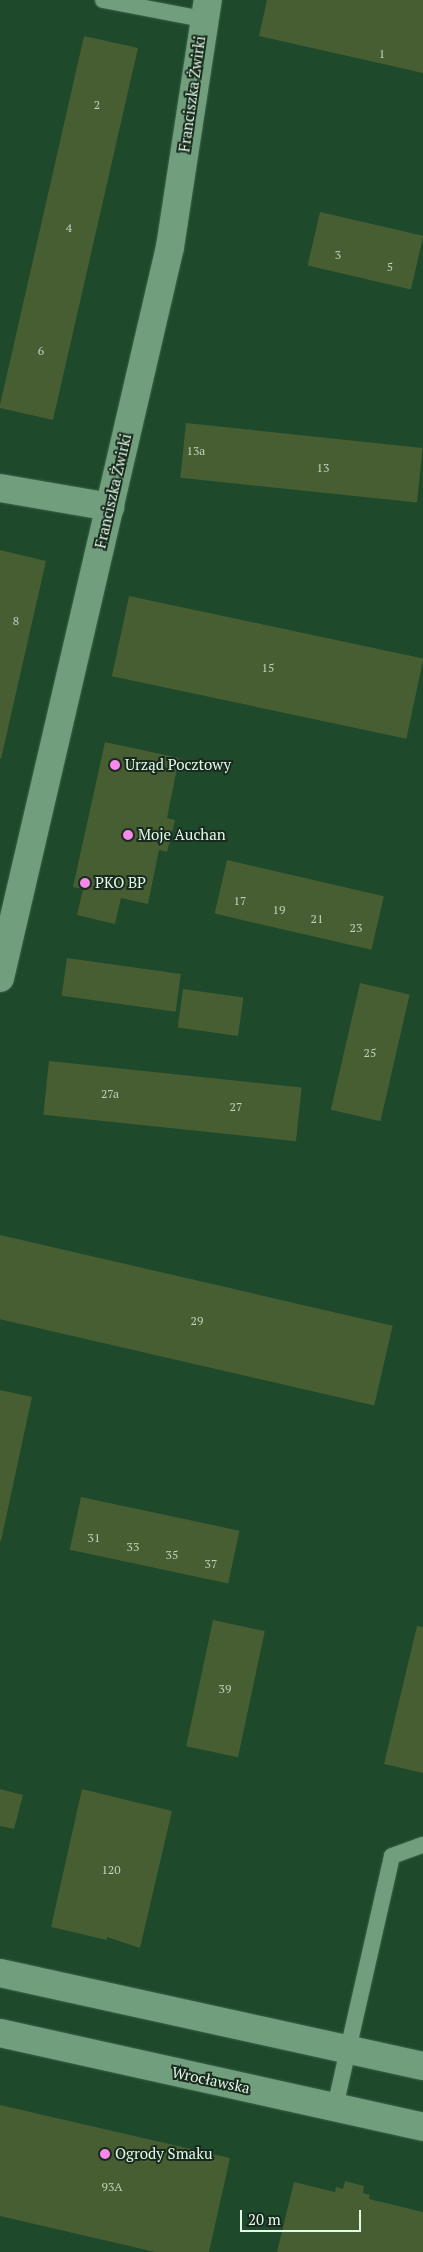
<!DOCTYPE html>
<html>
<head>
<meta charset="utf-8">
<style>
  body { margin:0 }
  #map { position:relative; width:423px; height:2252px; overflow:hidden; background:#1e492b; font-family:"PT Serif",serif }
  div>[style] { position:absolute }
  .building>* { inset:0; background:#475e33; transform-origin:0 0 }
  .roads { filter:drop-shadow(0 0 1px #3b644a) drop-shadow(0 0 1px #3b644a) }
  .service>* { height:16px; margin:-8px; padding:0 8px; transform-origin:8px; border-radius:8px; background:#719e7c }
  .minor>* { height:28px; margin:-14px; padding:0 14px; transform-origin:14px; border-radius:14px; background:#719e7c }
  .secondary>* { height:28px; margin:-14px; padding:0 14px; transform-origin:14px; border-radius:14px; background:#719e7c }
  .dots>* { width:14px; height:14px; translate:-50% -50%; box-sizing:border-box; border:2px solid #182a1d; border-radius:50% }
  span { translate:-50% -50%; white-space:nowrap; text-align:center; line-height:1.15; -webkit-text-stroke:4px #182a1d; paint-order:stroke }
  .number-label { font-size:12px; color:#bbd3ba }
  .number-label span { -webkit-text-stroke-width:0 }
  .street-label { font-size:15px; color:#e2fae7 }
  .poi-label { font-size:15px; color:#e2fae7 }
  .left { translate:0 -50%; text-align:left }
  .scale { position:absolute; left:240px; top:2210px; width:121px; height:22px; box-sizing:border-box; border:2px solid #e2fae7; border-top:0; padding-left:6px; font-size:15px; line-height:18px; white-space:nowrap; color:#e2fae7; -webkit-text-stroke:4px #182a1d; paint-order:stroke }
</style>
</head>
<body>
<div id="map">
  <div class="building">
    <i style="clip-path:polygon(267px 0,423px 0,423px 73px,259px 36px)"></i>
    <i style="clip-path:polygon(84px 36px,138px 48px,53px 420px,0 408px,0 405px)"></i>
    <i style="left:320px;top:212px;width:106px;height:55px;rotate:13deg"></i>
    <i style="left:186px;top:423px;width:238px;height:55px;rotate:6deg"></i>
    <i style="clip-path:polygon(0 550px,46px 561px,1px 759px,0 758px)"></i>
    <i style="left:129px;top:596px;width:301px;height:82px;rotate:12deg"></i>
    <i style="clip-path:polygon(105px 742px,179px 758px,167px 818px,175px 820px,167px 852px,159px 850px,148px 904px,121px 898px,115px 924px,77px 915px,83px 889px,73px 887px)"></i>
    <i style="left:227px;top:860px;width:161px;height:55px;rotate:13deg"></i>
    <i style="left:67px;top:958px;width:115px;height:38px;rotate:8deg"></i>
    <i style="left:360px;top:983px;width:51px;height:130px;rotate:13deg"></i>
    <i style="left:183px;top:989px;width:61px;height:39px;rotate:8deg"></i>
    <i style="left:49px;top:1061px;width:254px;height:54px;rotate:6deg"></i>
    <i style="left:0;top:1235px;width:403px;height:82px;rotate:13deg"></i>
    <i style="clip-path:polygon(0 1390px,32px 1397px,1px 1541px,0 1541px)"></i>
    <i style="left:81px;top:1497px;width:162px;height:54px;rotate:12deg"></i>
    <i style="left:213px;top:1620px;width:53px;height:129px;rotate:12deg"></i>
    <i style="clip-path:polygon(417px 1626px,423px 1627px,423px 1773px,384px 1764px)"></i>
    <i style="clip-path:polygon(0 1789px,23px 1795px,14px 1829px,0 1826px)"></i>
    <i style="clip-path:polygon(82px 1789px,172px 1811px,140px 1948px,107px 1937px,107px 1940px,51px 1927px)"></i>
    <i style="clip-path:polygon(0 2105px,230px 2158px,209px 2252px,155px 2252px,0 2216px)"></i>
    <i style="clip-path:polygon(345px 2181px,364px 2186px,363px 2193px,370px 2195px,369px 2199px,423px 2212px,423px 2252px,277px 2252px,294px 2182px,335px 2192px,336px 2187px,343px 2189px)"></i>
  </div>
  <div class="roads">
    <div class="service">
      <i style="left:103px;top:0;width:102px;rotate:10.8deg"></i>
      <i style="left:335px;top:2107px;width:257px;rotate:-77.2deg"></i>
      <i style="left:392px;top:1856px;width:33px;rotate:-20deg"></i>
    </div>
    <div class="minor">
      <i style="left:0;top:488px;width:112px;rotate:9.8deg"></i>
      <i style="left:0;top:978px;width:751px;rotate:-76.91deg"></i>
      <i style="left:170px;top:247px;width:250px;rotate:-81.3deg"></i>
    </div>
    <div class="secondary">
      <i style="left:0;top:1973px;width:433px;rotate:12.4deg"></i>
      <i style="left:0;top:2033px;width:433px;rotate:12.5deg"></i>
    </div>
  </div>
  <div class="dots">
    <i style="left:115px;top:765px;background:#f888ea"></i>
    <i style="left:128px;top:835px;background:#f888ea"></i>
    <i style="left:85px;top:883px;background:#f888ea"></i>
    <i style="left:105px;top:2154px;background:#f888ea"></i>
  </div>
  <div class="number-label">
    <span style="left:382px;top:54px">1</span>
    <span style="left:97px;top:105px">2</span>
    <span style="left:69px;top:228px">4</span>
    <span style="left:338px;top:255px">3</span>
    <span style="left:390px;top:267px">5</span>
    <span style="left:41px;top:351px">6</span>
    <span style="left:196px;top:451px">13a</span>
    <span style="left:323px;top:468px">13</span>
    <span style="left:16px;top:621px">8</span>
    <span style="left:268px;top:668px">15</span>
    <span style="left:240px;top:901px">17</span>
    <span style="left:279px;top:910px">19</span>
    <span style="left:317px;top:919px">21</span>
    <span style="left:356px;top:928px">23</span>
    <span style="left:370px;top:1053px">25</span>
    <span style="left:110px;top:1094px">27a</span>
    <span style="left:236px;top:1107px">27</span>
    <span style="left:197px;top:1321px">29</span>
    <span style="left:94px;top:1538px">31</span>
    <span style="left:133px;top:1547px">33</span>
    <span style="left:172px;top:1555px">35</span>
    <span style="left:211px;top:1564px">37</span>
    <span style="left:225px;top:1689px">39</span>
    <span style="left:111px;top:1870px">120</span>
    <span style="left:112px;top:2187px">93A</span>
  </div>
  <div class="street-label">
    <span style="left:192px;top:94px;rotate:-82deg">Franciszka Żwirki</span>
    <span style="left:113px;top:491px;rotate:-77deg">Franciszka Żwirki</span>
    <span style="left:211px;top:2080px;rotate:12deg">Wrocławska</span>
  </div>
  <div class="poi-label">
    <span class="left" style="left:125px;top:765px">Urząd Pocztowy</span>
    <span class="left" style="left:138px;top:835px">Moje Auchan</span>
    <span class="left" style="left:95px;top:883px">PKO BP</span>
    <span class="left" style="left:115px;top:2154px">Ogrody Smaku</span>
  </div>
  <div class="scale">20 m</div>
</div>
</body>
</html>
